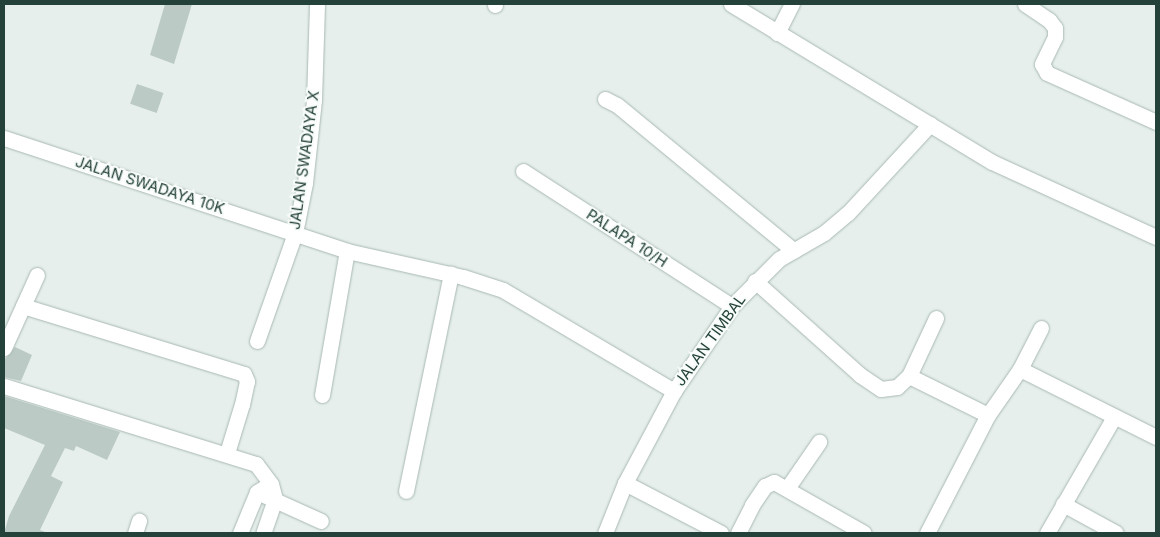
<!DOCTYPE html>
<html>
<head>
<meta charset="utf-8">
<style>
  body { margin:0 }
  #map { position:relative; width:1160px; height:537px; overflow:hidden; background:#e6efeb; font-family:Inter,sans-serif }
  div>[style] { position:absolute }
  .building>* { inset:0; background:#bbcac4; transform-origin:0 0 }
  .roads { filter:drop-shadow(0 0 1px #a8b8b2) drop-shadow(0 0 1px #a8b8b2) }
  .minor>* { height:15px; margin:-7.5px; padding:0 7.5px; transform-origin:7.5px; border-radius:7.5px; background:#fff }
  span { translate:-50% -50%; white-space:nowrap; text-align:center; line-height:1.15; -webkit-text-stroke:4px #f7fbf9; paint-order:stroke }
  .street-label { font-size:15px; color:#24423a }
  .frame { position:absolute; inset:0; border:5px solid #24423a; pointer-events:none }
</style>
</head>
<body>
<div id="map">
  <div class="building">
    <i style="clip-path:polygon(165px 4px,192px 4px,174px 64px,150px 55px)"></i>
    <i style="left:137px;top:84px;width:28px;height:21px;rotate:19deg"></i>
    <i style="clip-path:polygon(15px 347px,32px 355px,21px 381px,4px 377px,4px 360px)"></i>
    <i style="clip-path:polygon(4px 396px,120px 432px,107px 460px,76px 446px,74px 451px,65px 448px,51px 476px,63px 482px,40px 530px,48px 533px,4px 533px,9px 516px,45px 445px,4px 428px)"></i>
  </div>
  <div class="roads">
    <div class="minor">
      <i style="left:731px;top:4px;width:305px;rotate:31.2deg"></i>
      <i style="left:992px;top:162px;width:180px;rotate:24.6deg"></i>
      <i style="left:1025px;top:4px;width:29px;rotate:34deg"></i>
      <i style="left:1049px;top:20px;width:10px;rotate:53deg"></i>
      <i style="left:1055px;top:28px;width:9px;rotate:90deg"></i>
      <i style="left:1055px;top:37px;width:30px;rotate:116deg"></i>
      <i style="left:1042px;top:64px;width:10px;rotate:61deg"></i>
      <i style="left:1047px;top:73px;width:120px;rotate:24.2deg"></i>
      <i style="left:495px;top:5px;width:1px;rotate:-90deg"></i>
      <i style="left:777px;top:33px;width:33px;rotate:-63deg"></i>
      <i style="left:605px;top:99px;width:13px;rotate:27deg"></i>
      <i style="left:617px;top:105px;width:229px;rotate:39.5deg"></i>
      <i style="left:4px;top:138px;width:361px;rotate:18.2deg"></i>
      <i style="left:347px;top:251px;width:119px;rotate:12.6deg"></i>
      <i style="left:463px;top:277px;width:42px;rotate:18deg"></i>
      <i style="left:503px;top:290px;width:199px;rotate:30.6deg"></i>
      <i style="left:523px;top:171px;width:249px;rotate:32.9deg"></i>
      <i style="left:755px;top:281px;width:141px;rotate:41.8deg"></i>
      <i style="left:860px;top:375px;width:25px;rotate:34deg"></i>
      <i style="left:881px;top:389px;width:16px;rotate:-7deg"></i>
      <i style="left:897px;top:387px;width:16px;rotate:-43deg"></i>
      <i style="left:909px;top:376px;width:64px;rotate:-65deg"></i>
      <i style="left:23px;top:306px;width:231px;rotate:17.1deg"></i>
      <i style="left:244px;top:374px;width:8px;rotate:67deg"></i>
      <i style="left:247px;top:381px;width:24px;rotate:102deg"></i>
      <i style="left:242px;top:404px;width:51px;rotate:107deg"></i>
      <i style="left:257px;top:341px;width:114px;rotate:-70.6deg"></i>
      <i style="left:295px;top:233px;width:51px;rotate:-78.7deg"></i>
      <i style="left:305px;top:183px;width:83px;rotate:-83.8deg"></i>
      <i style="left:314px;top:100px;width:96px;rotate:-88.2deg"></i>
      <i style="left:4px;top:348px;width:80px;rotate:-65.7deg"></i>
      <i style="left:1020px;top:369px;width:152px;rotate:26.6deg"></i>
      <i style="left:909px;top:376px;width:88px;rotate:26.3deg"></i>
      <i style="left:4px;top:386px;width:264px;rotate:17.2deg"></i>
      <i style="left:256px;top:464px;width:25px;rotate:53deg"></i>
      <i style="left:271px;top:484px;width:16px;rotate:75deg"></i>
      <i style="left:275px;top:499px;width:36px;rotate:109deg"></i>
      <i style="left:322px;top:395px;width:146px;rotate:-80.2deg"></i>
      <i style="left:625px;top:483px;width:108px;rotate:27.5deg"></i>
      <i style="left:788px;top:487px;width:55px;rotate:-55.4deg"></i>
      <i style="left:406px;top:491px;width:222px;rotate:-78.3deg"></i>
      <i style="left:257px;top:492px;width:70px;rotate:24.4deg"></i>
      <i style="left:1063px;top:504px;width:60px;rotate:28.7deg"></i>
      <i style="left:135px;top:533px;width:13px;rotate:-72deg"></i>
      <i style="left:240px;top:533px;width:44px;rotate:-67.5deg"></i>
      <i style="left:257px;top:492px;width:9px;rotate:-32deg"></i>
      <i style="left:605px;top:533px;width:54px;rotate:-68.2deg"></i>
      <i style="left:625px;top:483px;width:104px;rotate:-62deg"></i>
      <i style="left:674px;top:391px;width:103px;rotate:-55.7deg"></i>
      <i style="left:732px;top:306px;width:66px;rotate:-45deg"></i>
      <i style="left:779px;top:259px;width:52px;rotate:-30deg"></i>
      <i style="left:824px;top:233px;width:31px;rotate:-40deg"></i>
      <i style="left:848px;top:213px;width:121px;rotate:-47.3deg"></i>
      <i style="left:738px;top:533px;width:31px;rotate:-63deg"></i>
      <i style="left:752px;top:505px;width:23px;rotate:-56deg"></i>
      <i style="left:765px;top:486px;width:10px;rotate:-24deg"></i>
      <i style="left:774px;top:482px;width:103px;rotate:29.5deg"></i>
      <i style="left:927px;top:533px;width:133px;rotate:-62.7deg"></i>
      <i style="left:988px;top:415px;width:56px;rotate:-55.2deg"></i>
      <i style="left:1020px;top:369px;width:46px;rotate:-62.9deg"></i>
      <i style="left:1047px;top:533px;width:134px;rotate:-60deg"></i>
    </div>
  </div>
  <div class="street-label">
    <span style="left:304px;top:160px;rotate:-82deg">JALAN SWADAYA X</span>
    <span style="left:150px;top:185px;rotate:18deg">JALAN SWADAYA 10K</span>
    <span style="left:627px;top:238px;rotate:33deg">PALAPA 10/H</span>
    <span style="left:710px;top:340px;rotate:-54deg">JALAN TIMBAL</span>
  </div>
  <div class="frame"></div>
</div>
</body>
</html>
